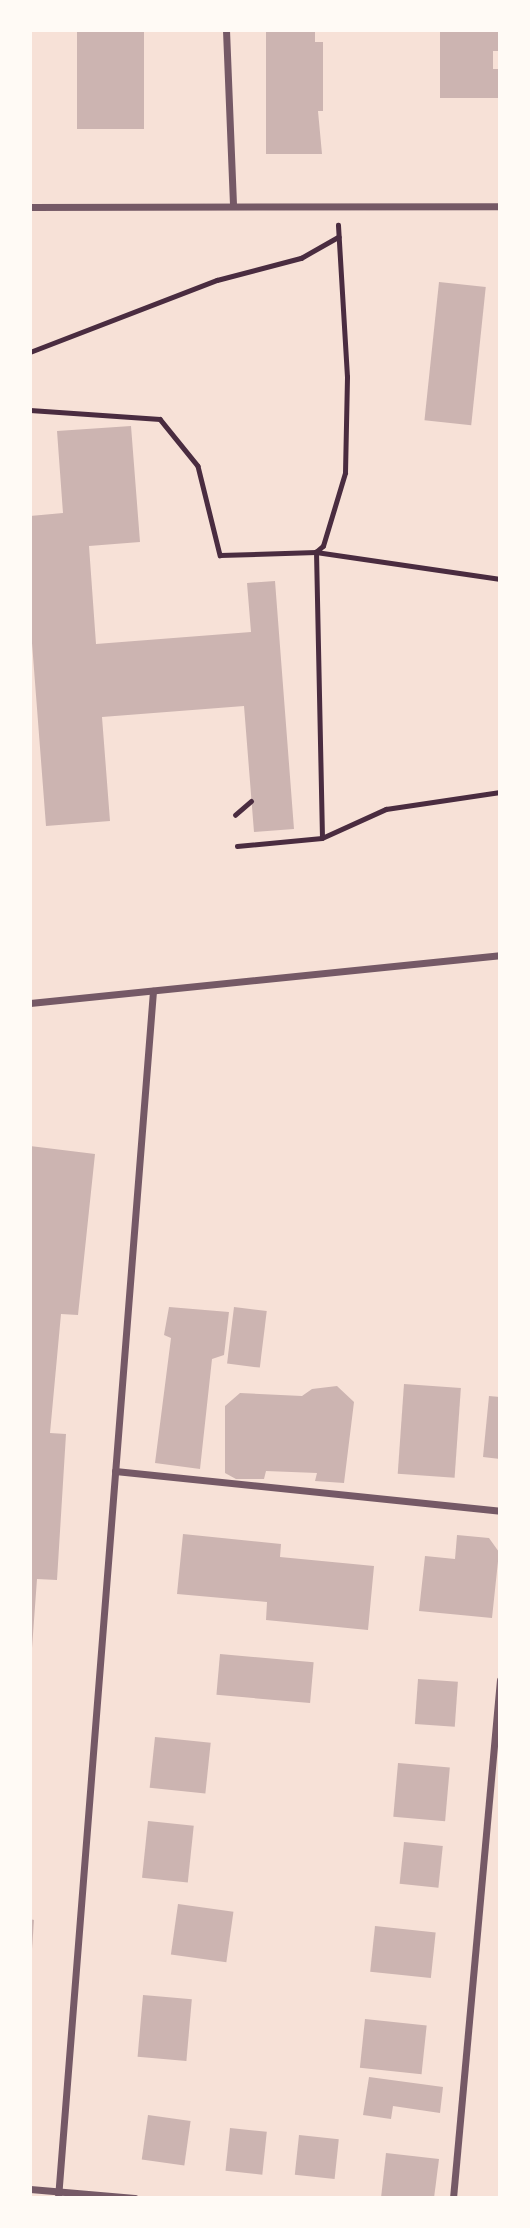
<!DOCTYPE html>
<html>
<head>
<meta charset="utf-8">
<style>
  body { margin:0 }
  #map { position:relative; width:530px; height:2228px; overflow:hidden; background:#f7e1d7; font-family:"Fira Sans Condensed",sans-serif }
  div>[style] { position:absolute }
  .building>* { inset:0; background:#ccb4b1; transform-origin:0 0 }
  .path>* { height:4.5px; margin:-2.25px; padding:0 2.25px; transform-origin:2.25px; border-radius:2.25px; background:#4a2c40 }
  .minor>* { height:7px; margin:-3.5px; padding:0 3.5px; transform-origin:3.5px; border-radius:3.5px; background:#755966 }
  span { translate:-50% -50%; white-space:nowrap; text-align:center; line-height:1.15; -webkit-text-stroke:7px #fffaf5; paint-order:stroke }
  .frame { position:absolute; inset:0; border:32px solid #fffaf5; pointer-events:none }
</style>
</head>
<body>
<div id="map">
  <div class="building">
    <i style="left:77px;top:30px;width:67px;height:99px"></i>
    <i style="clip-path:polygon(266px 30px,315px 30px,315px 42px,323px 42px,323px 111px,318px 111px,322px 154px,266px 154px)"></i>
    <i style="clip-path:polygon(440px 30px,500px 30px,500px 51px,493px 51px,493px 69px,499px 69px,499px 98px,440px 98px)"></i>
    <i style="left:439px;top:282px;width:47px;height:139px;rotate:6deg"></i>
    <i style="clip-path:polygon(131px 426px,140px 542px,89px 546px,96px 644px,251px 632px,247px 583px,275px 581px,294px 829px,254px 832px,244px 706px,102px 717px,110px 821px,46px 826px,30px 617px,30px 516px,63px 513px,57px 431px)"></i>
    <i style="clip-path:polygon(30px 1146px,95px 1154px,78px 1315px,61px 1314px,50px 1433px,66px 1434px,57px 1580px,37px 1579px,32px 1648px)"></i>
    <i style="clip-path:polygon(169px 1307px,229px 1312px,224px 1355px,212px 1359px,200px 1469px,155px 1463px,171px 1338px,164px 1335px)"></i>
    <i style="left:234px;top:1307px;width:33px;height:57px;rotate:7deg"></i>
    <i style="left:404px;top:1384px;width:57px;height:90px;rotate:4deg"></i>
    <i style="clip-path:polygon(337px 1386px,354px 1402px,344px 1483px,315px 1481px,317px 1473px,266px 1471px,264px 1479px,236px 1479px,225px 1473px,225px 1406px,240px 1393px,302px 1396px,312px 1389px)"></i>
    <i style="clip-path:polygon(489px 1396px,500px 1397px,500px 1459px,483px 1457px)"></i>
    <i style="clip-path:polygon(183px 1534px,281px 1544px,280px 1557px,374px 1566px,368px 1630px,266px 1620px,267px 1602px,177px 1594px)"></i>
    <i style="clip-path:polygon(457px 1535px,489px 1538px,499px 1552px,492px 1618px,419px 1611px,425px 1556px,455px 1559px)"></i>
    <i style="left:220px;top:1654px;width:94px;height:41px;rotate:5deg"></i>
    <i style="left:418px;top:1679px;width:40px;height:45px;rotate:4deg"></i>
    <i style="left:155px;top:1737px;width:56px;height:51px;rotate:6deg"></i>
    <i style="left:398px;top:1763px;width:52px;height:54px;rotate:5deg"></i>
    <i style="left:148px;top:1821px;width:46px;height:57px;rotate:6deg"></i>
    <i style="left:404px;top:1842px;width:39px;height:42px;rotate:6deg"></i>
    <i style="left:178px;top:1904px;width:56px;height:51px;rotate:8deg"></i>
    <i style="clip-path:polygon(30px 1919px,34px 1920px,32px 1949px,30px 1949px)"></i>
    <i style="left:375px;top:1926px;width:61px;height:46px;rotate:6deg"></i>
    <i style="left:143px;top:1995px;width:49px;height:62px;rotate:5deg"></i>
    <i style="left:365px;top:2019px;width:62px;height:49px;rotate:6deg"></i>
    <i style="clip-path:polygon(369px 2077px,443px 2087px,440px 2113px,393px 2106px,391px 2119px,363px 2115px)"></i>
    <i style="left:148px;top:2115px;width:43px;height:45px;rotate:8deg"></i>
    <i style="left:230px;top:2128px;width:37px;height:43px;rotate:6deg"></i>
    <i style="left:299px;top:2135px;width:40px;height:40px;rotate:6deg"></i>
    <i style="clip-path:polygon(386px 2153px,439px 2159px,434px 2198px,381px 2198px)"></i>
  </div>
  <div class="path">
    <i style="left:30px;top:352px;width:200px;rotate:-21.1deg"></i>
    <i style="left:217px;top:280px;width:87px;rotate:-14.7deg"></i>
    <i style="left:301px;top:258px;width:43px;rotate:-29.6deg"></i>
    <i style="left:30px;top:410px;width:130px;rotate:4deg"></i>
    <i style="left:160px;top:419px;width:60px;rotate:51deg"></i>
    <i style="left:198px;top:466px;width:92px;rotate:76.1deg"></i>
    <i style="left:220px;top:555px;width:96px;rotate:-1.8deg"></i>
    <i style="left:316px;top:552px;width:186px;rotate:8.3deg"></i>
    <i style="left:235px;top:815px;width:21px;rotate:-41deg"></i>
    <i style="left:322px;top:838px;width:286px;rotate:-91.2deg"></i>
    <i style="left:316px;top:552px;width:9px;rotate:-41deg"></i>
    <i style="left:323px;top:546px;width:76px;rotate:-73.2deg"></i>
    <i style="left:345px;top:473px;width:96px;rotate:-88.8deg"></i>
    <i style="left:347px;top:377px;width:152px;rotate:-93.4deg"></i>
    <i style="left:237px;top:846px;width:85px;rotate:-5.4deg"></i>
    <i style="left:322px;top:838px;width:70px;rotate:-24.4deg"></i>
    <i style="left:386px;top:809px;width:115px;rotate:-8.5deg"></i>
  </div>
  <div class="minor">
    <i style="left:226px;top:30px;width:176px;rotate:87.7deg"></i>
    <i style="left:30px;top:207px;width:470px;rotate:-0.1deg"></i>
    <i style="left:30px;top:1003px;width:472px;rotate:-5.8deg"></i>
    <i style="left:115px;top:1471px;width:387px;rotate:5.9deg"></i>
    <i style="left:30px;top:2189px;width:105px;rotate:4.9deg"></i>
    <i style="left:58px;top:2198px;width:1211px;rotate:-85.5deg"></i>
    <i style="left:453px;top:2198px;width:520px;rotate:-84.82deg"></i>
  </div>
  <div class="frame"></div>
</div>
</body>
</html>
